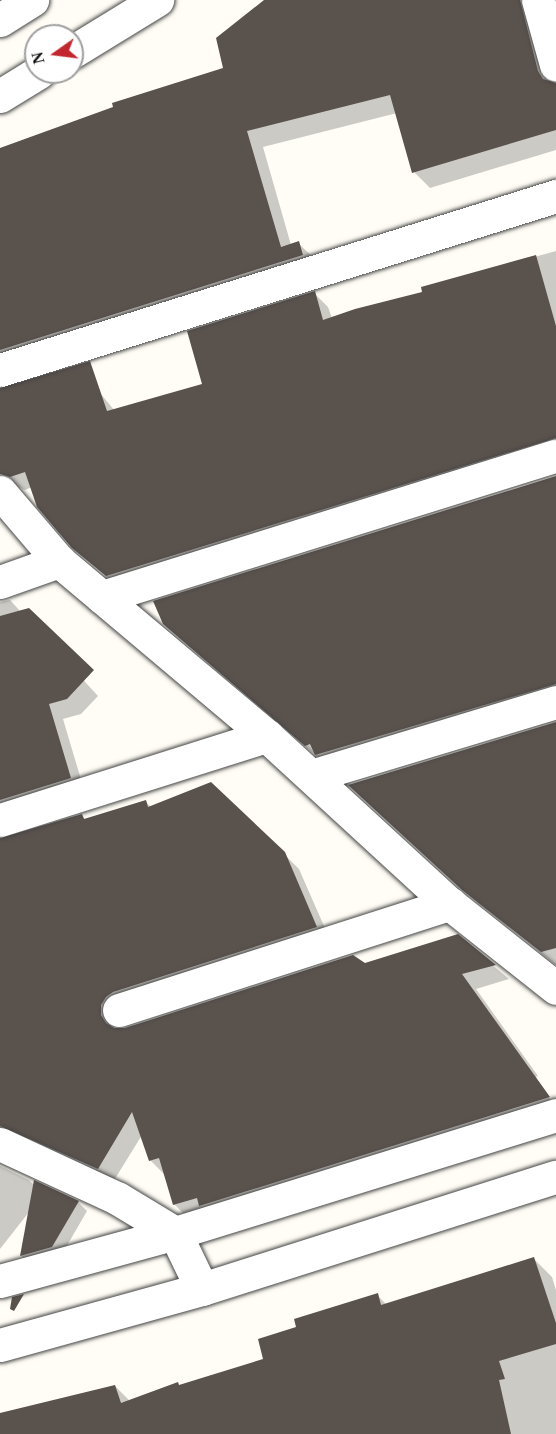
<!DOCTYPE html>
<html>
<head>
<meta charset="utf-8">
<style>
  body { margin:0 }
  #map { position:relative; width:556px; height:1434px; overflow:hidden; background:#fffdf5; font-family:Georgia,serif }
  div>[style] { position:absolute }
  .shadow>* { inset:0; background:#0003 }
  .building>* { inset:0; background:#5a524d }
  .roads { filter:drop-shadow(0 0 2px #444) drop-shadow(0 0 2px #444) }
  .minor>* { height:33px; margin:-16.5px; padding:0 16.5px; transform-origin:16.5px; border-radius:16.5px; background:#fff }
  span { translate:-50% -50%; white-space:nowrap; text-align:center; line-height:1.15; -webkit-text-stroke:6px #fff; paint-order:stroke }
  .north { position:absolute; left:24px; top:24px; width:60px; height:60px; box-sizing:border-box; background:#fff; border:2px solid #a0a0a0; border-radius:50%; rotate:256deg; font-size:16px; font-weight:700; line-height:24px; text-align:center; color:#111 }
  .north::after { content:''; display:block; margin:auto; width:21px; height:27px; background:#c4262e; clip-path:polygon(50% 0,100% 100%,50% 72%,0 100%) }
</style>
</head>
<body>
<div id="map">
  <div class="shadow">
    <i style="clip-path:polygon(267px 0,546px 0,536px 22px,553px 85px,556px 85px,556px 150px,430px 188px,414px 172px,397px 113px,263px 147px,291px 245px,298px 243px,315px 259px,0 373px,0 163px,225px 69px)"></i>
    <i style="clip-path:polygon(556px 251px,556px 454px,121px 589px,73px 547px,32px 487px,25px 490px,19px 487px,5px 473px,0 459px,0 430px,100px 393px,115px 411px,204px 385px,314px 293px,328px 307px,332px 318px,423px 293px,422px 288px)"></i>
    <i style="clip-path:polygon(556px 477px,556px 700px,320px 759px,164px 623px)"></i>
    <i style="clip-path:polygon(10px 600px,98px 696px,81px 714px,63px 719px,85px 793px,0 824px,0 602px)"></i>
    <i style="clip-path:polygon(556px 723px,556px 965px,478px 903px,363px 798px)"></i>
    <i style="clip-path:polygon(146px 802px,151px 807px,284px 854px,299px 869px,331px 942px,115px 1022px,115px 1030px,365px 964px,458px 936px,509px 979px,476px 989px,538px 1076px,531px 1079px,556px 1105px,189px 1219px,174px 1204px,165px 1175px,150px 1160px,142px 1135px,113px 1182px,0 1148px,0 840px,82px 816px,86px 820px)"></i>
    <i style="clip-path:polygon(0 1166px,29px 1180px,34px 1185px,35px 1182px,78px 1202px,87px 1211px,61px 1256px,30px 1264px,21px 1256px,29px 1212px,0 1249px)"></i>
    <i style="clip-path:polygon(534px 1259px,552px 1277px,556px 1290px,556px 1434px,0 1434px,0 1417px,115px 1386px,130px 1401px,180px 1386px,265px 1360px,298px 1328px,377px 1295px,387px 1305px)"></i>
  </div>
  <div class="building">
    <i style="clip-path:polygon(264px 0,520px 0,538px 71px,543px 79px,556px 83px,556px 130px,412px 173px,390px 95px,247px 131px,281px 247px,299px 241px,303px 255px,0 350px,0 148px,113px 107px,112px 103px,223px 68px,216px 38px)"></i>
    <i style="clip-path:polygon(536px 255px,556px 326px,556px 438px,106px 576px,72px 548px,37px 507px,25px 472px,10px 477px,0 474px,0 388px,90px 361px,107px 411px,202px 384px,187px 331px,315px 291px,323px 320px,355px 309px,422px 292px,421px 287px)"></i>
    <i style="clip-path:polygon(556px 476px,556px 684px,315px 755px,310px 744px,305px 746px,163px 624px,153px 601px)"></i>
    <i style="clip-path:polygon(29px 608px,94px 670px,67px 699px,49px 704px,71px 778px,0 800px,0 616px)"></i>
    <i style="clip-path:polygon(556px 722px,556px 948px,541px 952px,462px 890px,348px 785px)"></i>
    <i style="clip-path:polygon(211px 782px,285px 852px,317px 927px,113px 992px,106px 997px,101px 1005px,101px 1015px,106px 1023px,114px 1028px,125px 1028px,353px 955px,365px 963px,458px 934px,496px 965px,462px 974px,550px 1097px,199px 1206px,197px 1198px,173px 1205px,159px 1158px,149px 1161px,132px 1112px,98px 1169px,0 1126px,0 838px,82px 814px,84px 819px,146px 800px,148px 807px)"></i>
    <i style="clip-path:polygon(34px 1180px,79px 1201px,52px 1247px,20px 1256px)"></i>
    <i style="clip-path:polygon(534px 1257px,556px 1323px,556px 1344px,499px 1361px,505px 1379px,499px 1380px,511px 1434px,0 1434px,0 1413px,115px 1385px,121px 1403px,178px 1382px,179px 1385px,263px 1359px,258px 1339px,296px 1327px,294px 1319px,378px 1293px,381px 1305px)"></i>
    <i style="clip-path:polygon(24px 1294px,14px 1311px,10px 1309px,12px 1297px)"></i>
  </div>
  <div class="roads">
    <div class="minor">
      <i style="left:538px;top:0;width:67px;rotate:74.5deg"></i>
      <i style="left:0;top:20px;width:38px;rotate:-32deg"></i>
      <i style="left:72px;top:52px;width:100px;rotate:-31.5deg"></i>
      <i style="left:0;top:96px;width:46px;rotate:-31.6deg"></i>
      <i style="left:0;top:370px;width:583px;rotate:-17.38deg"></i>
      <i style="left:0;top:492px;width:91px;rotate:49.5deg"></i>
      <i style="left:59px;top:561px;width:272px;rotate:40.1deg"></i>
      <i style="left:267px;top:736px;width:248px;rotate:42.6deg"></i>
      <i style="left:450px;top:904px;width:135px;rotate:38.4deg"></i>
      <i style="left:0;top:582px;width:63px;rotate:-19.6deg"></i>
      <i style="left:102px;top:597px;width:475px;rotate:-17.3deg"></i>
      <i style="left:311px;top:776px;width:256px;rotate:-16.8deg"></i>
      <i style="left:0;top:820px;width:280px;rotate:-17.5deg"></i>
      <i style="left:119px;top:1010px;width:348px;rotate:-17.8deg"></i>
      <i style="left:0;top:1144px;width:129px;rotate:24.8deg"></i>
      <i style="left:117px;top:1198px;width:68px;rotate:31.1deg"></i>
      <i style="left:175px;top:1233px;width:62px;rotate:64.3deg"></i>
      <i style="left:0;top:1281px;width:181px;rotate:-15.3deg"></i>
      <i style="left:175px;top:1233px;width:399px;rotate:-17.2deg"></i>
      <i style="left:0;top:1345px;width:210px;rotate:-15.5deg"></i>
      <i style="left:202px;top:1289px;width:371px;rotate:-17.6deg"></i>
    </div>
  </div>
  <div class="north">N</div>
</div>
</body>
</html>
